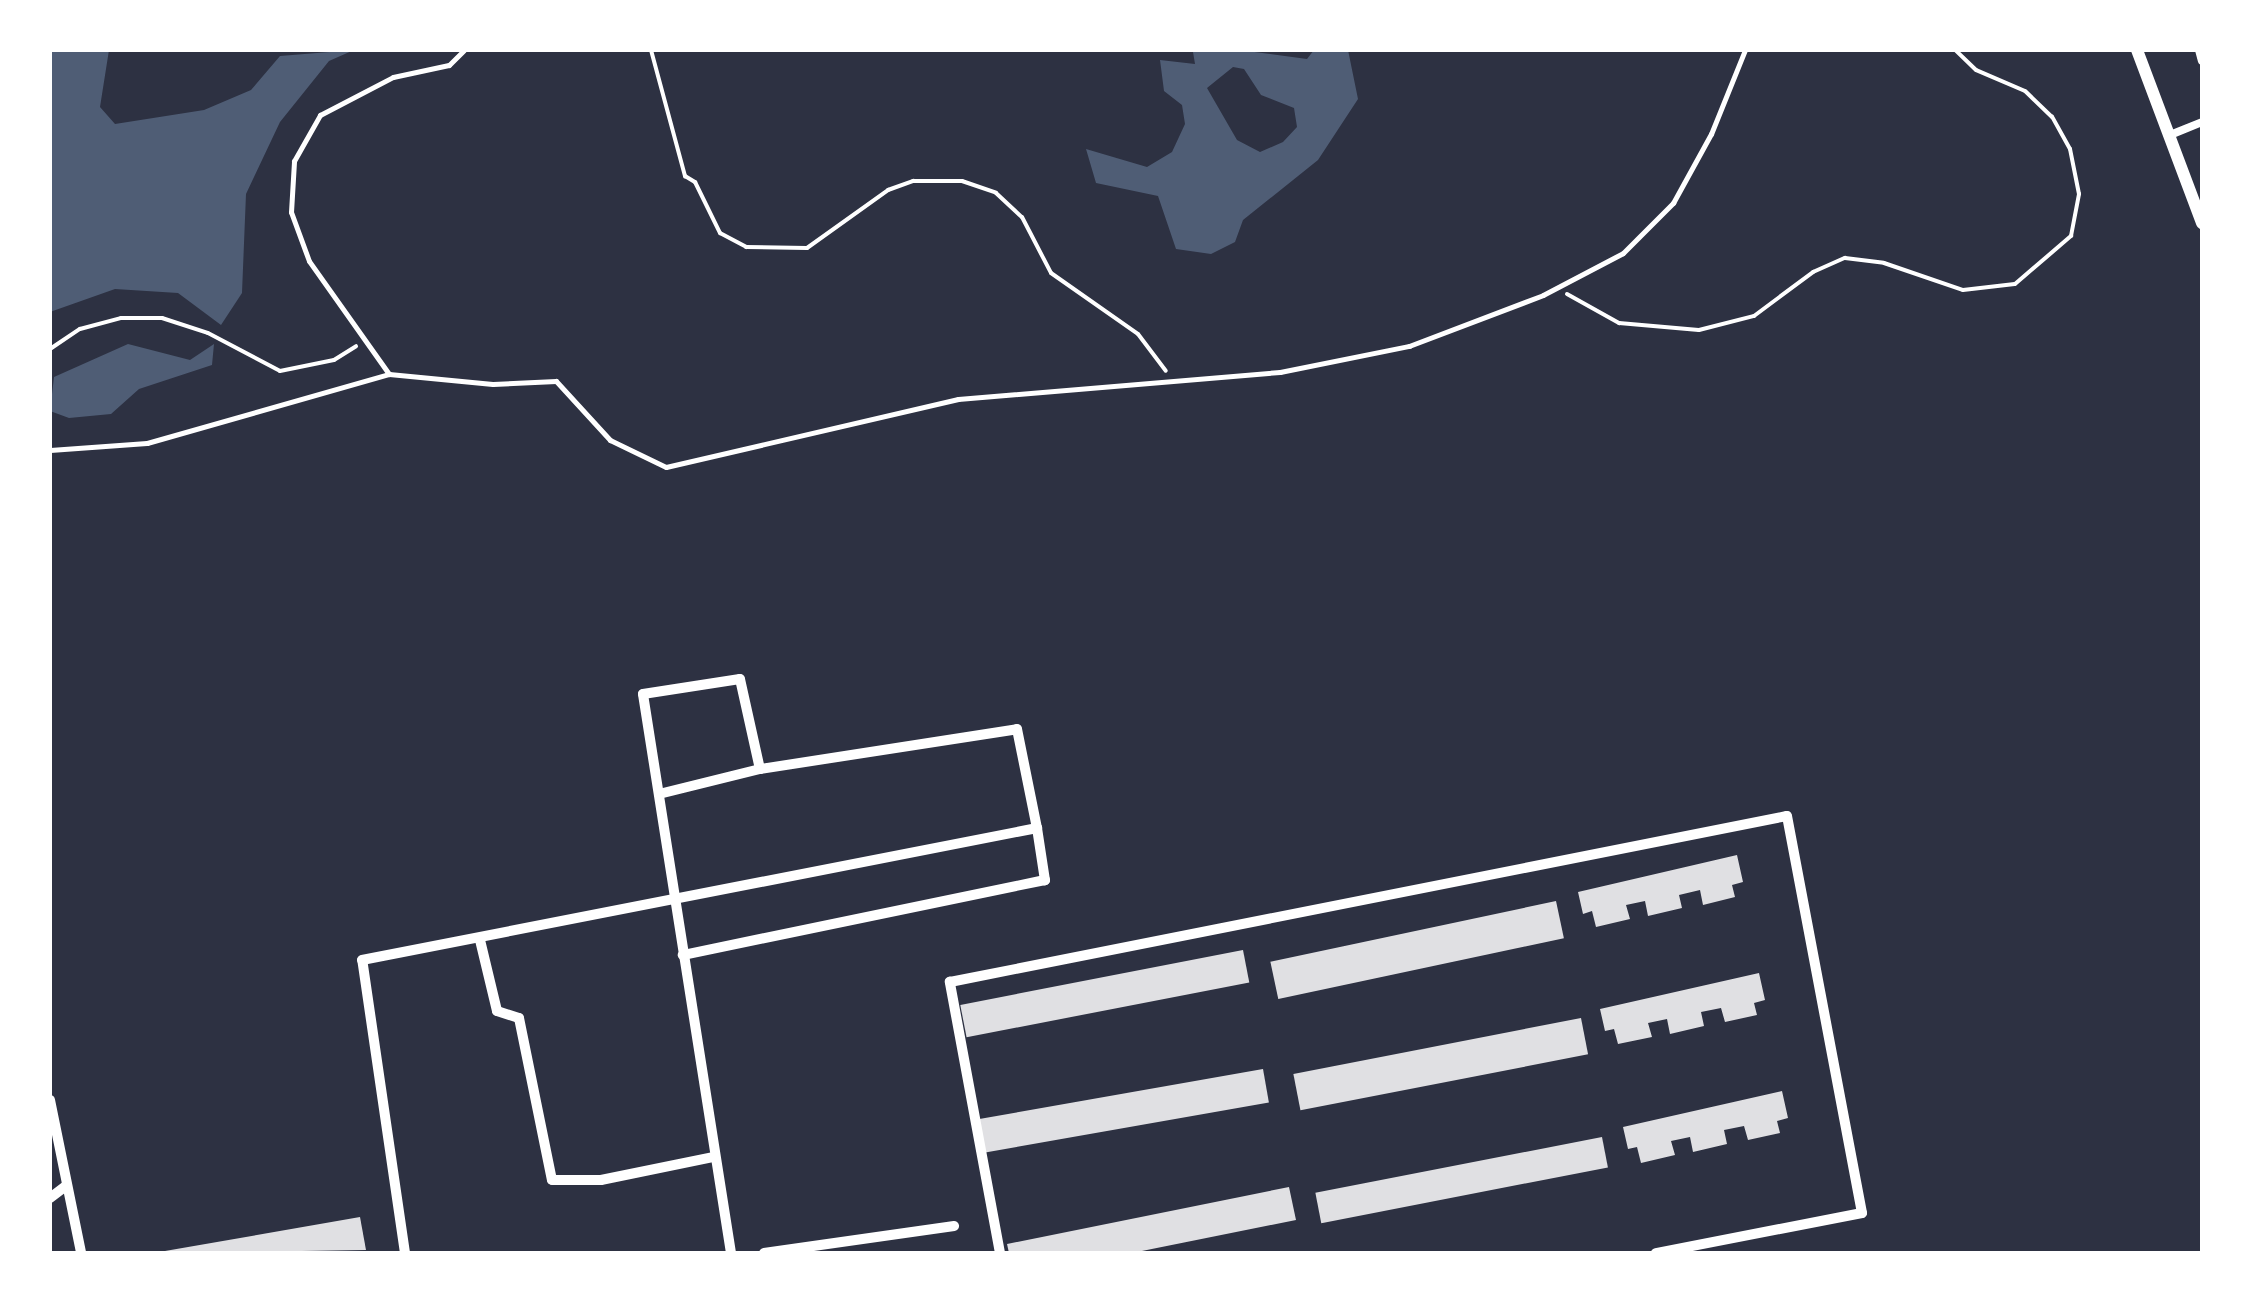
<!DOCTYPE html>
<html>
<head>
<meta charset="utf-8">
<style>
  body { margin:0 }
  #map { position:relative; width:2252px; height:1303px; overflow:hidden; background:#2d3142; font-family:Cabin,sans-serif }
  div>[style] { position:absolute }
  .water>* { inset:0; background:#4f5d75 }
  .building>* { inset:0; background:#e0e0e3; transform-origin:0 0 }
  .path>* { height:4px; margin:-2px; padding:0 2px; transform-origin:2px; border-radius:2px; background:#fff }
  .service>* { height:5px; margin:-2.5px; padding:0 2.5px; transform-origin:2.5px; border-radius:2.5px; background:#fff }
  .pedestrian>* { height:8px; margin:-4px; padding:0 4px; transform-origin:4px; border-radius:4px; background:#fff }
  .minor>* { height:10px; margin:-5px; padding:0 5px; transform-origin:5px; border-radius:5px; background:#fff }
  .tertiary>* { height:12px; margin:-6px; padding:0 6px; transform-origin:6px; border-radius:6px; background:#fff }
  span { translate:-50% -50%; white-space:nowrap; text-align:center; line-height:1.15; -webkit-text-stroke:8px #fff; paint-order:stroke }
  .frame { position:absolute; inset:0; border:52px solid #fff; pointer-events:none }
</style>
</head>
<body>
<div id="map">
  <div class="water">
    <i style="clip-path:polygon(50px 50px,109px 50px,100px 107px,115px 124px,204px 110px,251px 90px,280px 56px,354px 50px,329px 61px,280px 122px,246px 194px,242px 293px,221px 325px,178px 293px,115px 289px,50px 312px)"></i>
    <i style="clip-path:polygon(evenodd,1239px 50px,1307px 59px,1314px 50px,1348px 50px,1358px 99px,1318px 160px,1243px 220px,1235px 242px,1211px 254px,1176px 249px,1158px 196px,1096px 183px,1086px 149px,1147px 167px,1172px 152px,1185px 124px,1182px 105px,1164px 91px,1160px 60px,1195px 64px,1193px 52px,1239px 50px,1233px 67px,1244px 69px,1261px 95px,1294px 108px,1297px 127px,1283px 142px,1260px 152px,1237px 140px,1207px 88px,1233px 67px)"></i>
    <i style="clip-path:polygon(128px 344px,190px 360px,214px 344px,212px 365px,139px 389px,111px 414px,69px 418px,50px 411px,54px 377px)"></i>
  </div>
  <div class="building">
    <i style="clip-path:polygon(1737px 855px,1743px 882px,1732px 885px,1735px 897px,1703px 905px,1700px 890px,1679px 895px,1682px 908px,1648px 916px,1645px 901px,1626px 905px,1630px 919px,1596px 927px,1592px 911px,1583px 914px,1578px 892px)"></i>
    <i style="left:1556px;top:901px;width:38px;height:292px;rotate:78deg"></i>
    <i style="left:1243px;top:950px;width:33px;height:288px;rotate:79deg"></i>
    <i style="clip-path:polygon(1759px 973px,1765px 1000px,1754px 1003px,1757px 1015px,1725px 1022px,1721px 1008px,1701px 1012px,1704px 1026px,1670px 1034px,1667px 1019px,1648px 1023px,1652px 1037px,1618px 1044px,1614px 1029px,1605px 1031px,1600px 1009px)"></i>
    <i style="left:1581px;top:1018px;width:37px;height:293px;rotate:79deg"></i>
    <i style="left:1263px;top:1069px;width:34px;height:288px;rotate:80deg"></i>
    <i style="clip-path:polygon(1782px 1091px,1788px 1118px,1777px 1121px,1780px 1133px,1748px 1140px,1744px 1126px,1724px 1130px,1727px 1144px,1693px 1152px,1690px 1137px,1671px 1141px,1675px 1155px,1641px 1163px,1637px 1147px,1628px 1149px,1623px 1127px)"></i>
    <i style="left:1602px;top:1137px;width:31px;height:292px;rotate:79deg"></i>
    <i style="clip-path:polygon(1289px 1187px,1296px 1220px,1132px 1253px,1009px 1253px,1007px 1244px)"></i>
    <i style="clip-path:polygon(360px 1217px,366px 1250px,165px 1253px,165px 1251px)"></i>
  </div>
  <div class="path">
    <i style="left:651px;top:50px;width:131px;rotate:74.9deg"></i>
    <i style="left:685px;top:176px;width:12px;rotate:31deg"></i>
    <i style="left:695px;top:182px;width:57px;rotate:63.9deg"></i>
    <i style="left:720px;top:233px;width:30px;rotate:28deg"></i>
    <i style="left:746px;top:247px;width:61px;rotate:0.9deg"></i>
    <i style="left:807px;top:248px;width:100px;rotate:-35.6deg"></i>
    <i style="left:888px;top:190px;width:27px;rotate:-20deg"></i>
    <i style="left:913px;top:181px;width:49px"></i>
    <i style="left:962px;top:181px;width:36px;rotate:19deg"></i>
    <i style="left:996px;top:193px;width:35px;rotate:43deg"></i>
    <i style="left:1022px;top:217px;width:63px;rotate:62.6deg"></i>
    <i style="left:1051px;top:273px;width:106px;rotate:35deg"></i>
    <i style="left:1138px;top:334px;width:46px;rotate:52.9deg"></i>
    <i style="left:1567px;top:294px;width:60px;rotate:29.1deg"></i>
    <i style="left:1619px;top:323px;width:80px;rotate:5deg"></i>
    <i style="left:1699px;top:330px;width:57px;rotate:-14.3deg"></i>
    <i style="left:1754px;top:316px;width:74px;rotate:-36.7deg"></i>
    <i style="left:1813px;top:272px;width:35px;rotate:-24deg"></i>
    <i style="left:1845px;top:258px;width:39px;rotate:7deg"></i>
    <i style="left:1884px;top:263px;width:83px;rotate:18.9deg"></i>
    <i style="left:1963px;top:290px;width:52px;rotate:-6.6deg"></i>
    <i style="left:2015px;top:284px;width:74px;rotate:-40.6deg"></i>
    <i style="left:2071px;top:236px;width:43px;rotate:-79.2deg"></i>
    <i style="left:2079px;top:194px;width:46px;rotate:-101.3deg"></i>
    <i style="left:2070px;top:149px;width:37px;rotate:-119deg"></i>
    <i style="left:2052px;top:117px;width:37px;rotate:-136deg"></i>
    <i style="left:2025px;top:91px;width:53px;rotate:-156.8deg"></i>
    <i style="left:1976px;top:70px;width:29px;rotate:-136deg"></i>
    <i style="left:50px;top:349px;width:36px;rotate:-34deg"></i>
    <i style="left:80px;top:329px;width:42px;rotate:-15deg"></i>
    <i style="left:121px;top:318px;width:41px"></i>
    <i style="left:162px;top:318px;width:48px;rotate:18.1deg"></i>
    <i style="left:208px;top:333px;width:81px;rotate:27.8deg"></i>
    <i style="left:280px;top:371px;width:55px;rotate:-11.5deg"></i>
    <i style="left:334px;top:360px;width:26px;rotate:-32deg"></i>
  </div>
  <div class="service">
    <i style="left:389px;top:374px;width:138px;rotate:-125.3deg"></i>
    <i style="left:309px;top:261px;width:52px;rotate:-110.2deg"></i>
    <i style="left:291px;top:212px;width:51px;rotate:-86.6deg"></i>
    <i style="left:294px;top:161px;width:53px;rotate:-60.5deg"></i>
    <i style="left:320px;top:115px;width:82px;rotate:-27.5deg"></i>
    <i style="left:393px;top:77px;width:57px;rotate:-12.1deg"></i>
    <i style="left:449px;top:65px;width:21px;rotate:-45deg"></i>
    <i style="left:50px;top:450px;width:97px;rotate:-4.1deg"></i>
    <i style="left:147px;top:443px;width:252px;rotate:-15.9deg"></i>
    <i style="left:389px;top:374px;width:104px;rotate:5.5deg"></i>
    <i style="left:493px;top:384px;width:63px;rotate:-2.7deg"></i>
    <i style="left:556px;top:381px;width:80px;rotate:47.5deg"></i>
    <i style="left:610px;top:440px;width:62px;rotate:25.7deg"></i>
    <i style="left:666px;top:467px;width:300px;rotate:-13.1deg"></i>
    <i style="left:958px;top:399px;width:323px;rotate:-4.8deg"></i>
    <i style="left:1280px;top:372px;width:132px;rotate:-11.4deg"></i>
    <i style="left:1409px;top:346px;width:143px;rotate:-20.8deg"></i>
    <i style="left:1543px;top:295px;width:90px;rotate:-27.7deg"></i>
    <i style="left:1623px;top:253px;width:71px;rotate:-45deg"></i>
    <i style="left:1673px;top:203px;width:79px;rotate:-61.2deg"></i>
    <i style="left:1711px;top:134px;width:91px;rotate:-68deg"></i>
  </div>
  <div class="pedestrian">
    <i style="left:2199px;top:50px;width:11px;rotate:75deg"></i>
    <i style="left:2170px;top:135px;width:35px;rotate:-22deg"></i>
  </div>
  <div class="minor">
    <i style="left:659px;top:794px;width:104px;rotate:-13.9deg"></i>
    <i style="left:760px;top:769px;width:260px;rotate:-8.8deg"></i>
    <i style="left:1017px;top:729px;width:101px;rotate:78.6deg"></i>
    <i style="left:1037px;top:828px;width:53px;rotate:81.3deg"></i>
    <i style="left:1045px;top:880px;width:370px;rotate:168.3deg"></i>
    <i style="left:480px;top:940px;width:73px;rotate:76.5deg"></i>
    <i style="left:497px;top:1011px;width:23px;rotate:18deg"></i>
    <i style="left:519px;top:1018px;width:165px;rotate:78.5deg"></i>
    <i style="left:552px;top:1180px;width:49px"></i>
    <i style="left:601px;top:1180px;width:114px;rotate:-11.6deg"></i>
    <i style="left:50px;top:1100px;width:156px;rotate:78.5deg"></i>
    <i style="left:50px;top:1198px;width:21px;rotate:-37deg"></i>
    <i style="left:405px;top:1253px;width:296px;rotate:-98.3deg"></i>
    <i style="left:362px;top:960px;width:688px;rotate:-11.06deg"></i>
    <i style="left:731px;top:1253px;width:566px;rotate:-98.95deg"></i>
    <i style="left:643px;top:694px;width:98px;rotate:-8.8deg"></i>
    <i style="left:740px;top:679px;width:92px;rotate:77.5deg"></i>
    <i style="left:764px;top:1253px;width:192px;rotate:-8.1deg"></i>
    <i style="left:1000px;top:1253px;width:276px;rotate:-100.5deg"></i>
    <i style="left:950px;top:982px;width:853px;rotate:-11.22deg"></i>
    <i style="left:1787px;top:816px;width:404px;rotate:79.3deg"></i>
    <i style="left:1862px;top:1213px;width:210px;rotate:169deg"></i>
  </div>
  <div class="tertiary">
    <i style="left:2137px;top:50px;width:185px;rotate:69.4deg"></i>
  </div>
  <div class="frame"></div>
</div>
</body>
</html>
